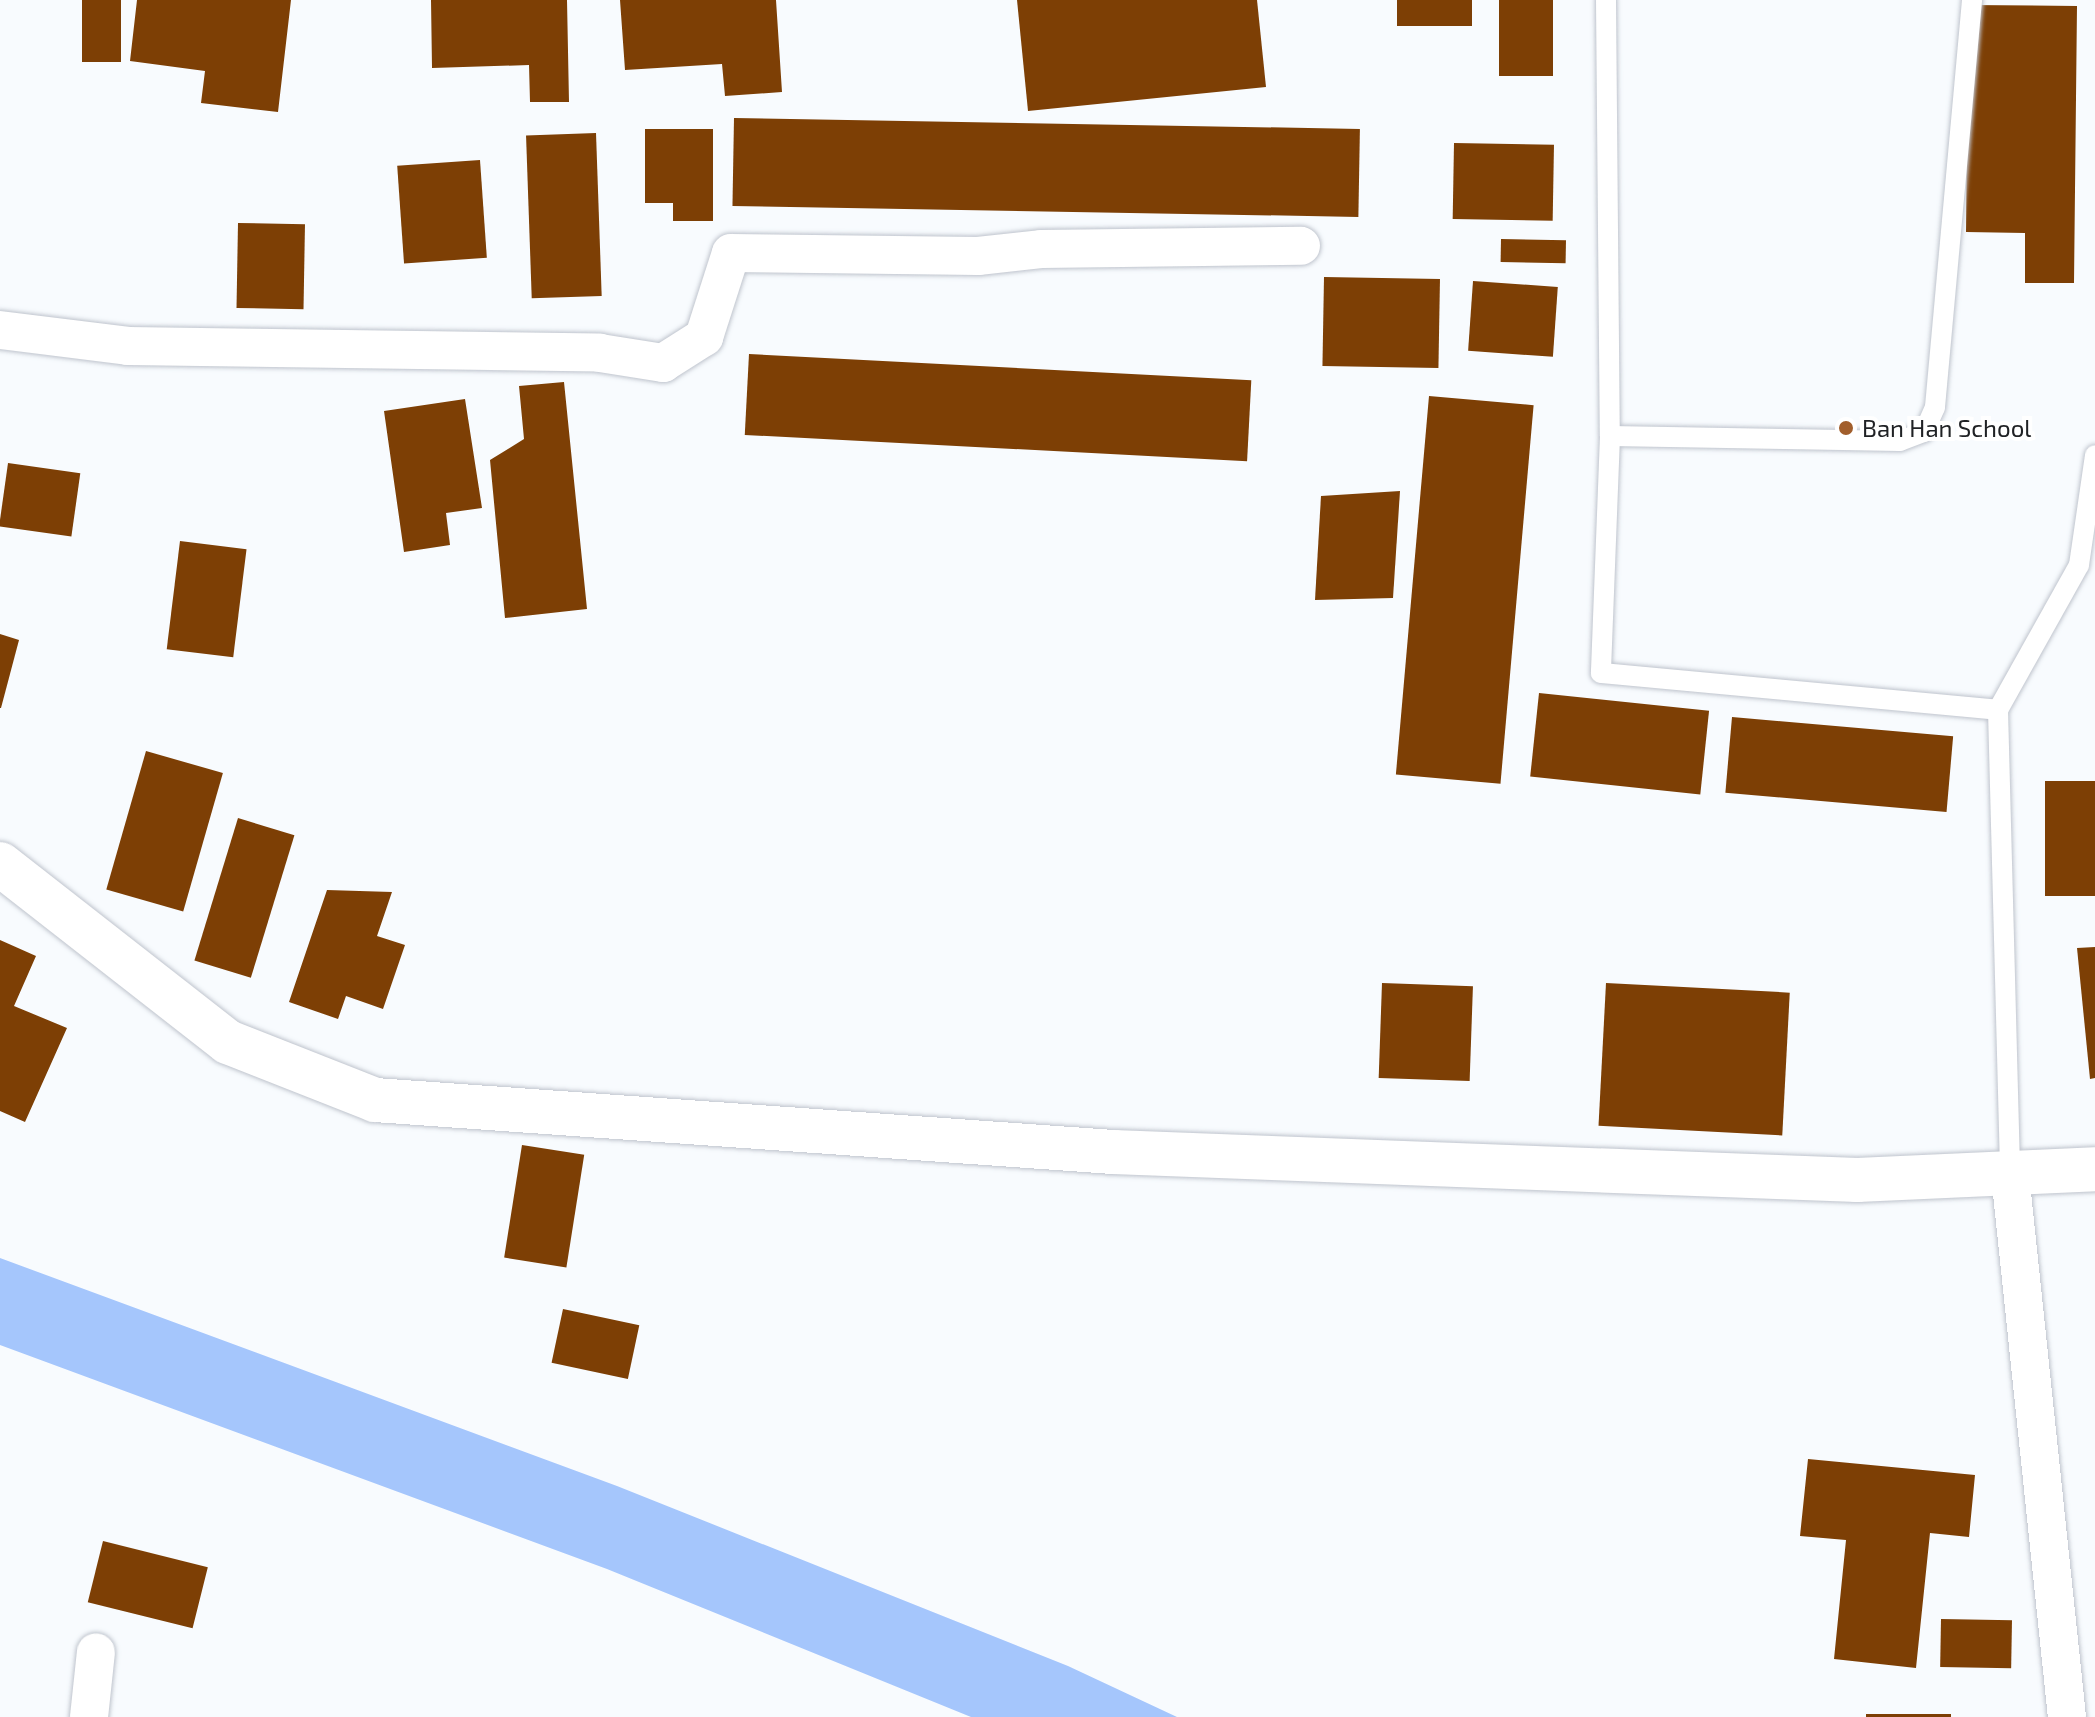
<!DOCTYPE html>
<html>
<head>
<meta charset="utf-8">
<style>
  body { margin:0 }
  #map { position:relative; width:2095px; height:1717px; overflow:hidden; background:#f8fbfe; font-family:"Exo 2",sans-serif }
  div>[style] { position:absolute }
  .water>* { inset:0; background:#a5c6fc }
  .building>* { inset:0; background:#7d3f05; transform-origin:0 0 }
  .roads { filter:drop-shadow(0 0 2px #bfc4cd) drop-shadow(0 0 2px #bfc4cd) }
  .service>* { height:20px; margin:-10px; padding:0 10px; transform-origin:10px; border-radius:10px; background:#fff }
  .minor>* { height:38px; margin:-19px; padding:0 19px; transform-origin:19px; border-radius:19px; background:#fff }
  .tertiary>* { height:44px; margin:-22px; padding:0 22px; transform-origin:22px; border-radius:22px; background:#fff }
  .dots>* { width:22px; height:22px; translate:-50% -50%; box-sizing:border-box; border:4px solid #fff; border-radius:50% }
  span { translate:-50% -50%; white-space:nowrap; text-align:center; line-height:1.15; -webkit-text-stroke:8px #fff; paint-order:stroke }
  .poi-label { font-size:24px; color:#202225 }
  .left { translate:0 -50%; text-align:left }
</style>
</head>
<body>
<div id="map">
  <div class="water">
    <i style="clip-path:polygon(0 1258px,617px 1486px,1068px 1666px,1177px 1717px,971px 1717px,607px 1569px,0 1345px)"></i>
  </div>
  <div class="building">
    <i style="left:82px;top:0;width:39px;height:62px"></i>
    <i style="clip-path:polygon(137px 0,291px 0,278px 112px,201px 103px,205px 71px,130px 61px)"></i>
    <i style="clip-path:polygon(431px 0,567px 0,569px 102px,530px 102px,529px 65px,432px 68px)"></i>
    <i style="clip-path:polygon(620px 0,776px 0,782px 92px,725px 96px,722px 64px,625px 70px)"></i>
    <i style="clip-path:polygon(1017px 0,1257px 0,1266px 87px,1028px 111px)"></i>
    <i style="left:1397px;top:0;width:75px;height:26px"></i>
    <i style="left:1499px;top:0;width:54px;height:76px"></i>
    <i style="clip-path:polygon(1968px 5px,2077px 6px,2074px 283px,2025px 283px,2025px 233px,1966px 232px)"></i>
    <i style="left:734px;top:118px;width:626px;height:88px;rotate:1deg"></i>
    <i style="clip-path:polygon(645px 129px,713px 129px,713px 221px,673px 221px,673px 203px,645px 203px)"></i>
    <i style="left:596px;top:133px;width:163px;height:70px;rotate:88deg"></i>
    <i style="left:1454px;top:143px;width:100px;height:76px;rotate:1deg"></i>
    <i style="left:480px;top:160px;width:98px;height:83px;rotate:86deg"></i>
    <i style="left:238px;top:223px;width:67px;height:85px;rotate:1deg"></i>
    <i style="left:1501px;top:239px;width:65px;height:23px;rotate:1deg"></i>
    <i style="left:1324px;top:277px;width:116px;height:89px;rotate:1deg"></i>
    <i style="left:1473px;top:281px;width:85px;height:70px;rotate:4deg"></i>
    <i style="left:749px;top:354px;width:503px;height:81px;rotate:3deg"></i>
    <i style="clip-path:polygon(564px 382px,587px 609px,505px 618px,490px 460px,524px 439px,519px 386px)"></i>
    <i style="left:1429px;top:396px;width:105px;height:380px;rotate:5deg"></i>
    <i style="clip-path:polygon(465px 399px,482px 508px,446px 513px,450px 545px,404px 552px,384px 411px)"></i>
    <i style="left:8px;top:463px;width:73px;height:64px;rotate:8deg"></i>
    <i style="clip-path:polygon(1400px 491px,1393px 598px,1315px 600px,1321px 496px)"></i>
    <i style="left:180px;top:541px;width:67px;height:109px;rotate:7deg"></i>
    <i style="clip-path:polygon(0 634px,19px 640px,1px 708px,0 708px)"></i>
    <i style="left:1539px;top:693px;width:171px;height:84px;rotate:6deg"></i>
    <i style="left:1732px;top:717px;width:222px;height:76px;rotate:5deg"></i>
    <i style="left:146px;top:751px;width:80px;height:144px;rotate:16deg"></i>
    <i style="left:2095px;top:781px;width:115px;height:50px;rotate:90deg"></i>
    <i style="left:238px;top:818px;width:59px;height:149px;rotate:17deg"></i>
    <i style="clip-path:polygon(327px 890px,392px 892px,377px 936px,405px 945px,383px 1009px,346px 996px,338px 1019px,289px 1002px)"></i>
    <i style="clip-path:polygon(0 940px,36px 956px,14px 1006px,67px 1028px,25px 1122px,0 1111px)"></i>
    <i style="clip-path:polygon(2095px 947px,2095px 1078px,2090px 1079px,2077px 948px)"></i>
    <i style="left:1382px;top:983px;width:91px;height:95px;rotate:2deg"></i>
    <i style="left:1606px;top:983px;width:184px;height:143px;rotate:3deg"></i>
    <i style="left:522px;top:1145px;width:63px;height:114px;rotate:9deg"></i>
    <i style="left:563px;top:1309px;width:78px;height:55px;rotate:12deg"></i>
    <i style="clip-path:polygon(1808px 1459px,1975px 1475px,1969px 1537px,1930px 1533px,1916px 1668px,1834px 1659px,1846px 1540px,1800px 1536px)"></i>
    <i style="left:103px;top:1541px;width:108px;height:63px;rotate:14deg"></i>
    <i style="left:1941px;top:1619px;width:71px;height:48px;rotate:1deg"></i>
    <i style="left:1866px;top:1714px;width:85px;height:3px"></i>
  </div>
  <div class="roads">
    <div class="service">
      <i style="left:1606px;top:0;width:436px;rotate:89.5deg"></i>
      <i style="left:1610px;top:436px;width:237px;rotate:92.2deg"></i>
      <i style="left:1601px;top:673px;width:399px;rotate:5.3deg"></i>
      <i style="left:1998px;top:710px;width:166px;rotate:-60.8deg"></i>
      <i style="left:2079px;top:565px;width:111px;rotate:-81.7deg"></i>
      <i style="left:1610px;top:436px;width:290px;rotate:1deg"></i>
      <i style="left:1900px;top:441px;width:26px;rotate:-21deg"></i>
      <i style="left:1924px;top:432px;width:27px;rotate:-66deg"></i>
      <i style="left:1935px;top:407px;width:409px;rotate:-84.8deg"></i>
      <i style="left:1998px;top:710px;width:464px;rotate:88.5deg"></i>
    </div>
    <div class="minor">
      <i style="left:0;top:330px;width:129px;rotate:7.1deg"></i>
      <i style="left:128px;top:346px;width:472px;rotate:0.8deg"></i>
      <i style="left:600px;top:353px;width:64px;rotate:9deg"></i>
      <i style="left:663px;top:363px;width:49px;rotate:-32.4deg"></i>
      <i style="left:704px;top:337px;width:88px;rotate:-72.2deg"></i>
      <i style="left:731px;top:253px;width:247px;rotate:0.7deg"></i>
      <i style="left:978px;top:256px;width:63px;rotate:-6.3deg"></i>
      <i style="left:1041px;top:249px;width:260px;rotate:-0.7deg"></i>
      <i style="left:2010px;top:1174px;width:546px;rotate:84.01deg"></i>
      <i style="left:89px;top:1717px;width:65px;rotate:-83.9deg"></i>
    </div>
    <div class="tertiary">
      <i style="left:0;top:864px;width:289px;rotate:38deg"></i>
      <i style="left:228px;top:1042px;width:158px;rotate:21.5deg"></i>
      <i style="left:375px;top:1100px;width:740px;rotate:4.03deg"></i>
      <i style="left:1113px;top:1152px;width:745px;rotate:2.16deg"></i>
      <i style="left:1857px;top:1180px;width:238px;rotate:-2.6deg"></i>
    </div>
  </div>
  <div class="dots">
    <i style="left:1846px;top:428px;background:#a15e2c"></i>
  </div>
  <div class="poi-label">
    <span class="left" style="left:1862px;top:428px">Ban Han School</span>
  </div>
</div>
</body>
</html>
